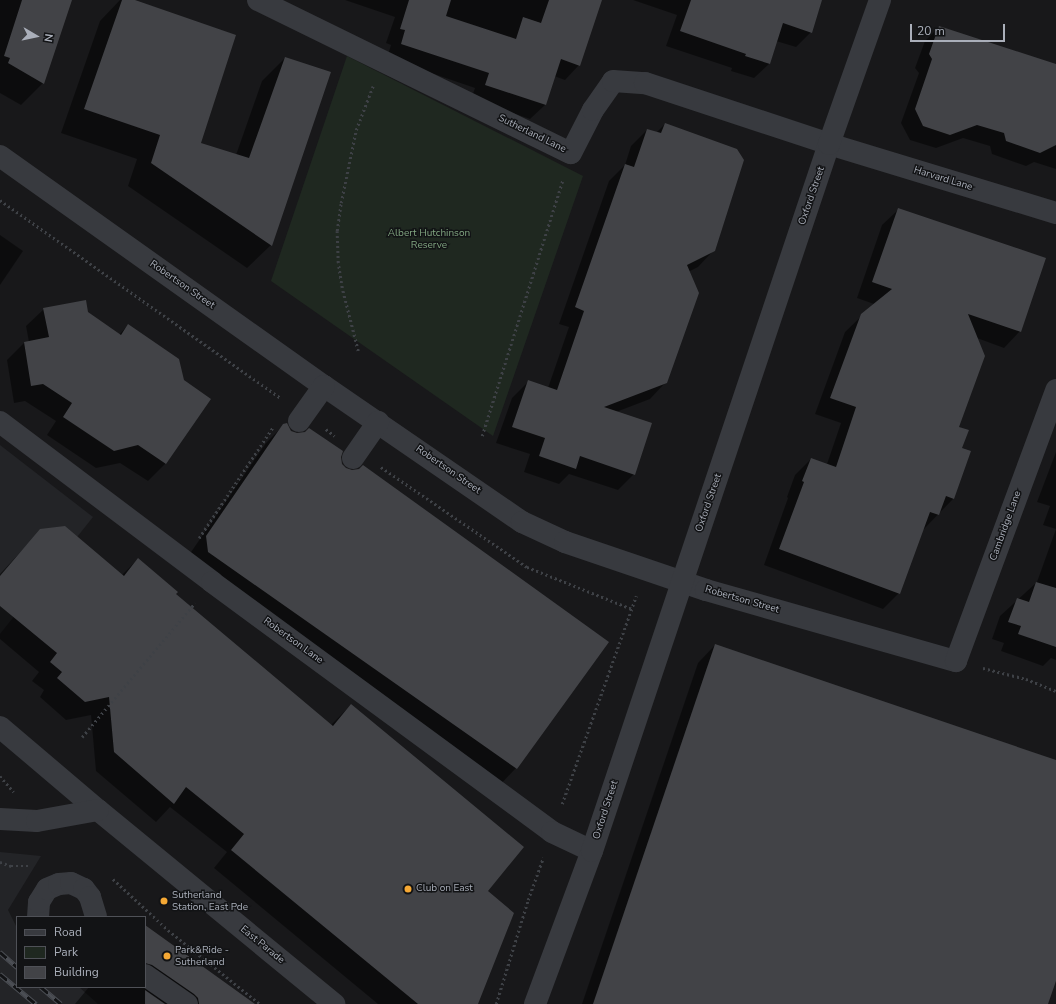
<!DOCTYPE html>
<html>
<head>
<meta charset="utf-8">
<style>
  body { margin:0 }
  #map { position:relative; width:1056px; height:1004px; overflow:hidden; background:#18181a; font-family:"Nunito Sans",sans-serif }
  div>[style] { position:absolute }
  .built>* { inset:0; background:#232427 }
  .green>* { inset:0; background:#1f2820 }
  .shadow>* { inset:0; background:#0007 }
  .building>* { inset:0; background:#424347 }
  .path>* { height:2.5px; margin-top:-1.25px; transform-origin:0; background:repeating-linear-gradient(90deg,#3e4146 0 2px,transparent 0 5px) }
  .minor>* { height:22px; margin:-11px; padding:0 11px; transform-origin:11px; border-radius:11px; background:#383a3f }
  .rail>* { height:4.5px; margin-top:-2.25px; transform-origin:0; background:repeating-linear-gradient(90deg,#121315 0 9px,#4b4e54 0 18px); box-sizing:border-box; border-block:1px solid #4b4e54 }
  .dots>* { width:11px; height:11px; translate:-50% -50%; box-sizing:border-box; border:2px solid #121315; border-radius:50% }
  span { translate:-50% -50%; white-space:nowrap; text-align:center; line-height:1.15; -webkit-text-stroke:3px #121315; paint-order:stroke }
  .street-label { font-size:10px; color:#aaafba }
  .park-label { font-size:10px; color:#80a580 }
  .poi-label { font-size:10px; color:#aaafba }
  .left { translate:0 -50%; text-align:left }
  .legend { position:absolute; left:16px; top:916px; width:130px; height:72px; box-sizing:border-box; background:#121315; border:1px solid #4f5157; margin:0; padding:5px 7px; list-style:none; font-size:12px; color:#aaafba }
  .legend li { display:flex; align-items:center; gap:8px; height:20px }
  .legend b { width:20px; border:1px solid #4f5157 }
  .north { position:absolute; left:16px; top:16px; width:40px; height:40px; -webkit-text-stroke:3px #121315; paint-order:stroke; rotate:99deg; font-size:11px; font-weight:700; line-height:16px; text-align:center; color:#aaafba }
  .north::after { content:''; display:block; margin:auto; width:14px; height:18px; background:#aaafba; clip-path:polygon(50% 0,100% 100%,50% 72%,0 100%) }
  .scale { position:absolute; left:910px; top:24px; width:95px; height:18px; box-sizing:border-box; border:2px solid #aaafba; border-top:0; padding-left:5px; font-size:12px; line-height:14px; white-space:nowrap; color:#aaafba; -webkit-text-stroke:3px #121315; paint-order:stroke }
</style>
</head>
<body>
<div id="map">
  <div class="built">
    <i style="clip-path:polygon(0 445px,93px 517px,0 634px)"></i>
    <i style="clip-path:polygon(0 852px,41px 856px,8px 910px,17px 928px,17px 987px,79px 987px,98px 1004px,0 1004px)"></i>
  </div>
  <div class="green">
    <i style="clip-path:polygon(347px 56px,583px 176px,493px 436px,271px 281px)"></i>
  </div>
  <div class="shadow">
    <i style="clip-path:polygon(0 0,71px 0,43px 83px,21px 105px,0 93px)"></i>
    <i style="clip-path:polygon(120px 0,132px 0,199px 144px,236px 155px,262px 81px,285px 58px,271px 245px,247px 268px,128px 186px,137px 159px,61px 133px,100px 21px)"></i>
    <i style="clip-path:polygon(345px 0,601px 0,579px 65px,565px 80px,554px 76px,545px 105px,530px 119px,471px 99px,475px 88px,387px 58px,391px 45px,386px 43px,395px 17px)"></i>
    <i style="clip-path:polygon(633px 0,821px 0,811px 32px,796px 47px,776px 41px,769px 64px,754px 78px,731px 71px,732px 68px,666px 46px,677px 15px)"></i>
    <i style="clip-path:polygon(939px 27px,1056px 65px,1056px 169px,1034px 162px,1026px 166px,992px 154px,990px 146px,963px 138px,936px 148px,910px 140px,901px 123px,919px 73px,915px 68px,925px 41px)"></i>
    <i style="clip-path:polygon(665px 124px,714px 250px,698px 267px,688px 272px,666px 382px,650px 399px,616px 412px,634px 474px,618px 490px,569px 474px,559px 484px,524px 472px,530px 454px,496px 443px,512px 398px,528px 382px,548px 388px,569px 327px,559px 324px,609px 181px,625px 165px,631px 146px,647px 130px,656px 133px)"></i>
    <i style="clip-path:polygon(899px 209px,1020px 331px,1004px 348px,977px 338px,958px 427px,961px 449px,953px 499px,922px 531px,899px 593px,883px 609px,764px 565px,788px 498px,787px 497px,795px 475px,811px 459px,827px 464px,841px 423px,815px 414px,845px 332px,874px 304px,857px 298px,882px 225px)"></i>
    <i style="clip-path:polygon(0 235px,23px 251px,0 285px)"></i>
    <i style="clip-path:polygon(44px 309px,87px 313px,119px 335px,128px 325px,183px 380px,209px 399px,165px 464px,148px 481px,120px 463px,96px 468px,47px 435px,56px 421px,25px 401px,14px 403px,7px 360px,25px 342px,29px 342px,26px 326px)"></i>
    <i style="clip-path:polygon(284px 425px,291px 432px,340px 457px,341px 464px,516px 768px,499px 786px,189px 555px,266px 443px)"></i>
    <i style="clip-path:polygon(1056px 452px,1056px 660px,1051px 658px,1043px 666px,1001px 651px,1004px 643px,992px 639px,1000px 616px,1037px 582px,1056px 529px,1043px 525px,1050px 506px,1037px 502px)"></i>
    <i style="clip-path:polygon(41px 530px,122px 575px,138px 559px,175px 594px,331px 725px,351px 705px,487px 891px,477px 1004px,378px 1004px,214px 868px,227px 852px,170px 807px,156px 822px,96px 771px,91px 715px,66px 720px,40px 697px,44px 690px,32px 681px,39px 672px,0 639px,0 574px)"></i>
    <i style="clip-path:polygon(715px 645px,1056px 761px,1056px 978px,1047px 1004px,582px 1004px,698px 663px)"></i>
    <i style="clip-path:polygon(145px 926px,251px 1004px,75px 1004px,89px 987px,145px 987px)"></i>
  </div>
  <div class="building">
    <i style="clip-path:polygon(22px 0,72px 0,44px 84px,8px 63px,10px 58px,4px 56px)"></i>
    <i style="clip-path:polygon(122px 0,135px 0,236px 35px,201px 143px,249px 158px,285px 57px,331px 72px,272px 246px,151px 163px,160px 135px,84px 109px)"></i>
    <i style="clip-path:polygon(409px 0,451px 0,446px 16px,516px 39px,523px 17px,541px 23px,549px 0,602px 0,580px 66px,561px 59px,546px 105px,485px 85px,489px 73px,401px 44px,405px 30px,400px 29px)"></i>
    <i style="clip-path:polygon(691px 0,822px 0,812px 33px,783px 23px,770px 64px,745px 56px,746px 54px,680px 31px)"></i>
    <i style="clip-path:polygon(939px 26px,1056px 64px,1056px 145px,1040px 153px,1006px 141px,1004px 133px,977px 125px,950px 135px,923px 126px,915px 109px,932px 59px,929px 54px)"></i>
    <i style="clip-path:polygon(665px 123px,737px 149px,744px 160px,715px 251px,687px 265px,699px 293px,667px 383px,604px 407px,652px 423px,635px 475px,580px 456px,576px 469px,539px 456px,545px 438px,512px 427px,528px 380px,557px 390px,584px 311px,575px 307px,625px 164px,634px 167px,647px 129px,661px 133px)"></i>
    <i style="clip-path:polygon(898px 208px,1046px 258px,1021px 332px,968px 314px,985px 356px,959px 427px,969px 430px,962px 448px,971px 451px,954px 499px,946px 496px,939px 515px,930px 512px,900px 594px,779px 549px,804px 482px,802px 481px,811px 458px,836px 467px,856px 407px,830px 398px,861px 314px,892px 289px,872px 282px)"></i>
    <i style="clip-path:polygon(86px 300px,88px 312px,121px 335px,128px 324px,179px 359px,184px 380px,211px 399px,166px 464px,138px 445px,114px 451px,63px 417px,72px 403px,43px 384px,31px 386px,24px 342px,49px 337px,43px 308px)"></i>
    <i style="clip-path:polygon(287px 423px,291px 431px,297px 433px,305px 432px,309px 428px,343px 451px,341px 457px,342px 464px,346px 468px,352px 470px,359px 469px,363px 465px,609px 642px,517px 769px,208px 552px,206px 536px,283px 424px)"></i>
    <i style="clip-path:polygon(65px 526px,124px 576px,138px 558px,178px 592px,176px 594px,333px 726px,351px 704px,524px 847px,488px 891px,514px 913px,478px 1004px,418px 1004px,231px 850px,244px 834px,186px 787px,174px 804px,114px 752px,109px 697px,85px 702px,57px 678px,62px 672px,50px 662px,57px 653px,0 606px,0 576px,40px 529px)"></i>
    <i style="clip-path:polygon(1036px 582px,1056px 588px,1056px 647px,1018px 634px,1021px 626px,1008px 622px,1017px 598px,1029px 602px)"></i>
    <i style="clip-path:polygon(715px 644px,1056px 760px,1056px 981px,1048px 1004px,593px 1004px)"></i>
    <i style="clip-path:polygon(145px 925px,255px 1004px,199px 1004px,198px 998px,194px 994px,152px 965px,145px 963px)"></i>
    <i style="clip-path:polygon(145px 990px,165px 1004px,145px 1004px)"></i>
  </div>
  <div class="path">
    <i style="left:0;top:200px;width:344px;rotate:35.2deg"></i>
    <i style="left:358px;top:351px;width:65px;rotate:-104.3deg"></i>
    <i style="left:342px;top:288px;width:25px;rotate:-99deg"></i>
    <i style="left:338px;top:263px;width:32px;rotate:-92deg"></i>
    <i style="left:337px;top:231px;width:28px;rotate:-82deg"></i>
    <i style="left:341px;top:203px;width:75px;rotate:-78.4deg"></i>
    <i style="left:356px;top:130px;width:47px;rotate:-68.9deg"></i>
    <i style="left:326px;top:429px;width:11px;rotate:38deg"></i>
    <i style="left:482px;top:436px;width:269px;rotate:-72.5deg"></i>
    <i style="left:381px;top:467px;width:177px;rotate:34.4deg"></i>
    <i style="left:527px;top:567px;width:113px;rotate:21.8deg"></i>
    <i style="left:199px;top:538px;width:133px;rotate:-56.3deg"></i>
    <i style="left:983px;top:668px;width:44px;rotate:14.3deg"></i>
    <i style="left:1026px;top:679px;width:32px;rotate:22deg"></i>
    <i style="left:82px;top:737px;width:175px;rotate:-49.9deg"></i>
    <i style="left:0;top:776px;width:21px;rotate:49deg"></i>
    <i style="left:562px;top:804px;width:221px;rotate:-70.4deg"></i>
    <i style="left:0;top:862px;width:12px;rotate:20deg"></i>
    <i style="left:11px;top:866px;width:19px"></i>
    <i style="left:113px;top:879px;width:75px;rotate:42.8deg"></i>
    <i style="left:168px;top:930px;width:118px;rotate:38.8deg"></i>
    <i style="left:496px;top:1004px;width:109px;rotate:-72.9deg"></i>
    <i style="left:528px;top:900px;width:45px;rotate:-70.3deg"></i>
  </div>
  <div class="minor">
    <i style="left:258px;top:0;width:348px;rotate:26.1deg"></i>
    <i style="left:571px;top:153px;width:48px;rotate:-62.9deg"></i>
    <i style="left:593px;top:110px;width:35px;rotate:-55deg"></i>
    <i style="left:613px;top:81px;width:32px;rotate:4deg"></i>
    <i style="left:645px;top:83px;width:194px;rotate:18.3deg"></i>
    <i style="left:829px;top:144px;width:237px;rotate:16.9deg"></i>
    <i style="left:0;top:156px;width:397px;rotate:35.4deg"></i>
    <i style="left:324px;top:386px;width:240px;rotate:34.5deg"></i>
    <i style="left:522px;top:522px;width:47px;rotate:24.9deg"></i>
    <i style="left:565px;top:542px;width:149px;rotate:18.8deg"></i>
    <i style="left:706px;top:590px;width:260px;rotate:15.9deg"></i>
    <i style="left:956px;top:661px;width:289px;rotate:-69.7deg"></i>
    <i style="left:299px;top:421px;width:43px;rotate:-54.5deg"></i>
    <i style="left:0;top:422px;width:266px;rotate:37deg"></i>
    <i style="left:212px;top:582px;width:422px;rotate:36.3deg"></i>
    <i style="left:552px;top:832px;width:44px;rotate:25.4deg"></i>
    <i style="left:353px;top:458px;width:44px;rotate:-55.2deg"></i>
    <i style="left:0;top:727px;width:128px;rotate:40.3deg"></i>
    <i style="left:98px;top:810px;width:306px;rotate:39.4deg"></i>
    <i style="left:0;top:819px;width:37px;rotate:3deg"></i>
    <i style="left:37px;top:821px;width:62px;rotate:-10.2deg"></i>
    <i style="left:38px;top:917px;width:15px;rotate:-86deg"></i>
    <i style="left:39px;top:902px;width:15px;rotate:-58deg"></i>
    <i style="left:47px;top:889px;width:13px;rotate:-23deg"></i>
    <i style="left:59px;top:884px;width:12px;rotate:-5deg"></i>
    <i style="left:71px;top:883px;width:14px;rotate:25deg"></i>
    <i style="left:84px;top:889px;width:10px;rotate:53deg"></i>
    <i style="left:90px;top:897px;width:21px;rotate:73deg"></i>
    <i style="left:145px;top:975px;width:51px;rotate:34.6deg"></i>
    <i style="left:535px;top:1004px;width:163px;rotate:-69.6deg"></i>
    <i style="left:592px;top:851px;width:746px;rotate:-71.47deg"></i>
    <i style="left:829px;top:144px;width:153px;rotate:-70.5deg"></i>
  </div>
  <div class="rail">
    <i style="left:0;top:952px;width:23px;rotate:41deg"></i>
    <i style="left:0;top:974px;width:47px;rotate:39.8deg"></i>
    <i style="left:41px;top:987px;width:26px;rotate:40deg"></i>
  </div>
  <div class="dots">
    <i style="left:408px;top:889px;background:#f5a834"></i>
    <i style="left:164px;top:901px;background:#f5a834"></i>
    <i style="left:167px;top:956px;background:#f5a834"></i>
  </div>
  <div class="street-label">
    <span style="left:532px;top:134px;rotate:26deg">Sutherland Lane</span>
    <span style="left:943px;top:179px;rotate:17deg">Harvard Lane</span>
    <span style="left:812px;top:196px;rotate:-71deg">Oxford Street</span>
    <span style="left:182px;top:285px;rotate:35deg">Robertson Street</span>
    <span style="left:448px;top:470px;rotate:35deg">Robertson Street</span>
    <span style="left:709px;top:503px;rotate:-71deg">Oxford Street</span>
    <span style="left:1006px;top:526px;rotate:-70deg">Cambridge Lane</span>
    <span style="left:742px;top:600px;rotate:16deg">Robertson Street</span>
    <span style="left:293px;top:641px;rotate:36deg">Robertson Lane</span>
    <span style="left:606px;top:810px;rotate:-72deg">Oxford Street</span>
    <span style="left:262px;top:945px;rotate:39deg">East Parade</span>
  </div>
  <div class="park-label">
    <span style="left:429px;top:239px">Albert Hutchinson<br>Reserve</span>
  </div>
  <div class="poi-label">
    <span class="left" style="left:416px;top:889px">Club on East</span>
    <span class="left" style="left:172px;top:901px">Sutherland<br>Station, East Pde</span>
    <span class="left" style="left:175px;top:956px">Park&amp;Ride -<br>Sutherland</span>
  </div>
  <ul class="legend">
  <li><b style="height:5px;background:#383a3f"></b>Road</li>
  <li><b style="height:11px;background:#1f2820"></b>Park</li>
  <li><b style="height:11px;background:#424347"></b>Building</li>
  </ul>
  <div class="north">N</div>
  <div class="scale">20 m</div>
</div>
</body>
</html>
